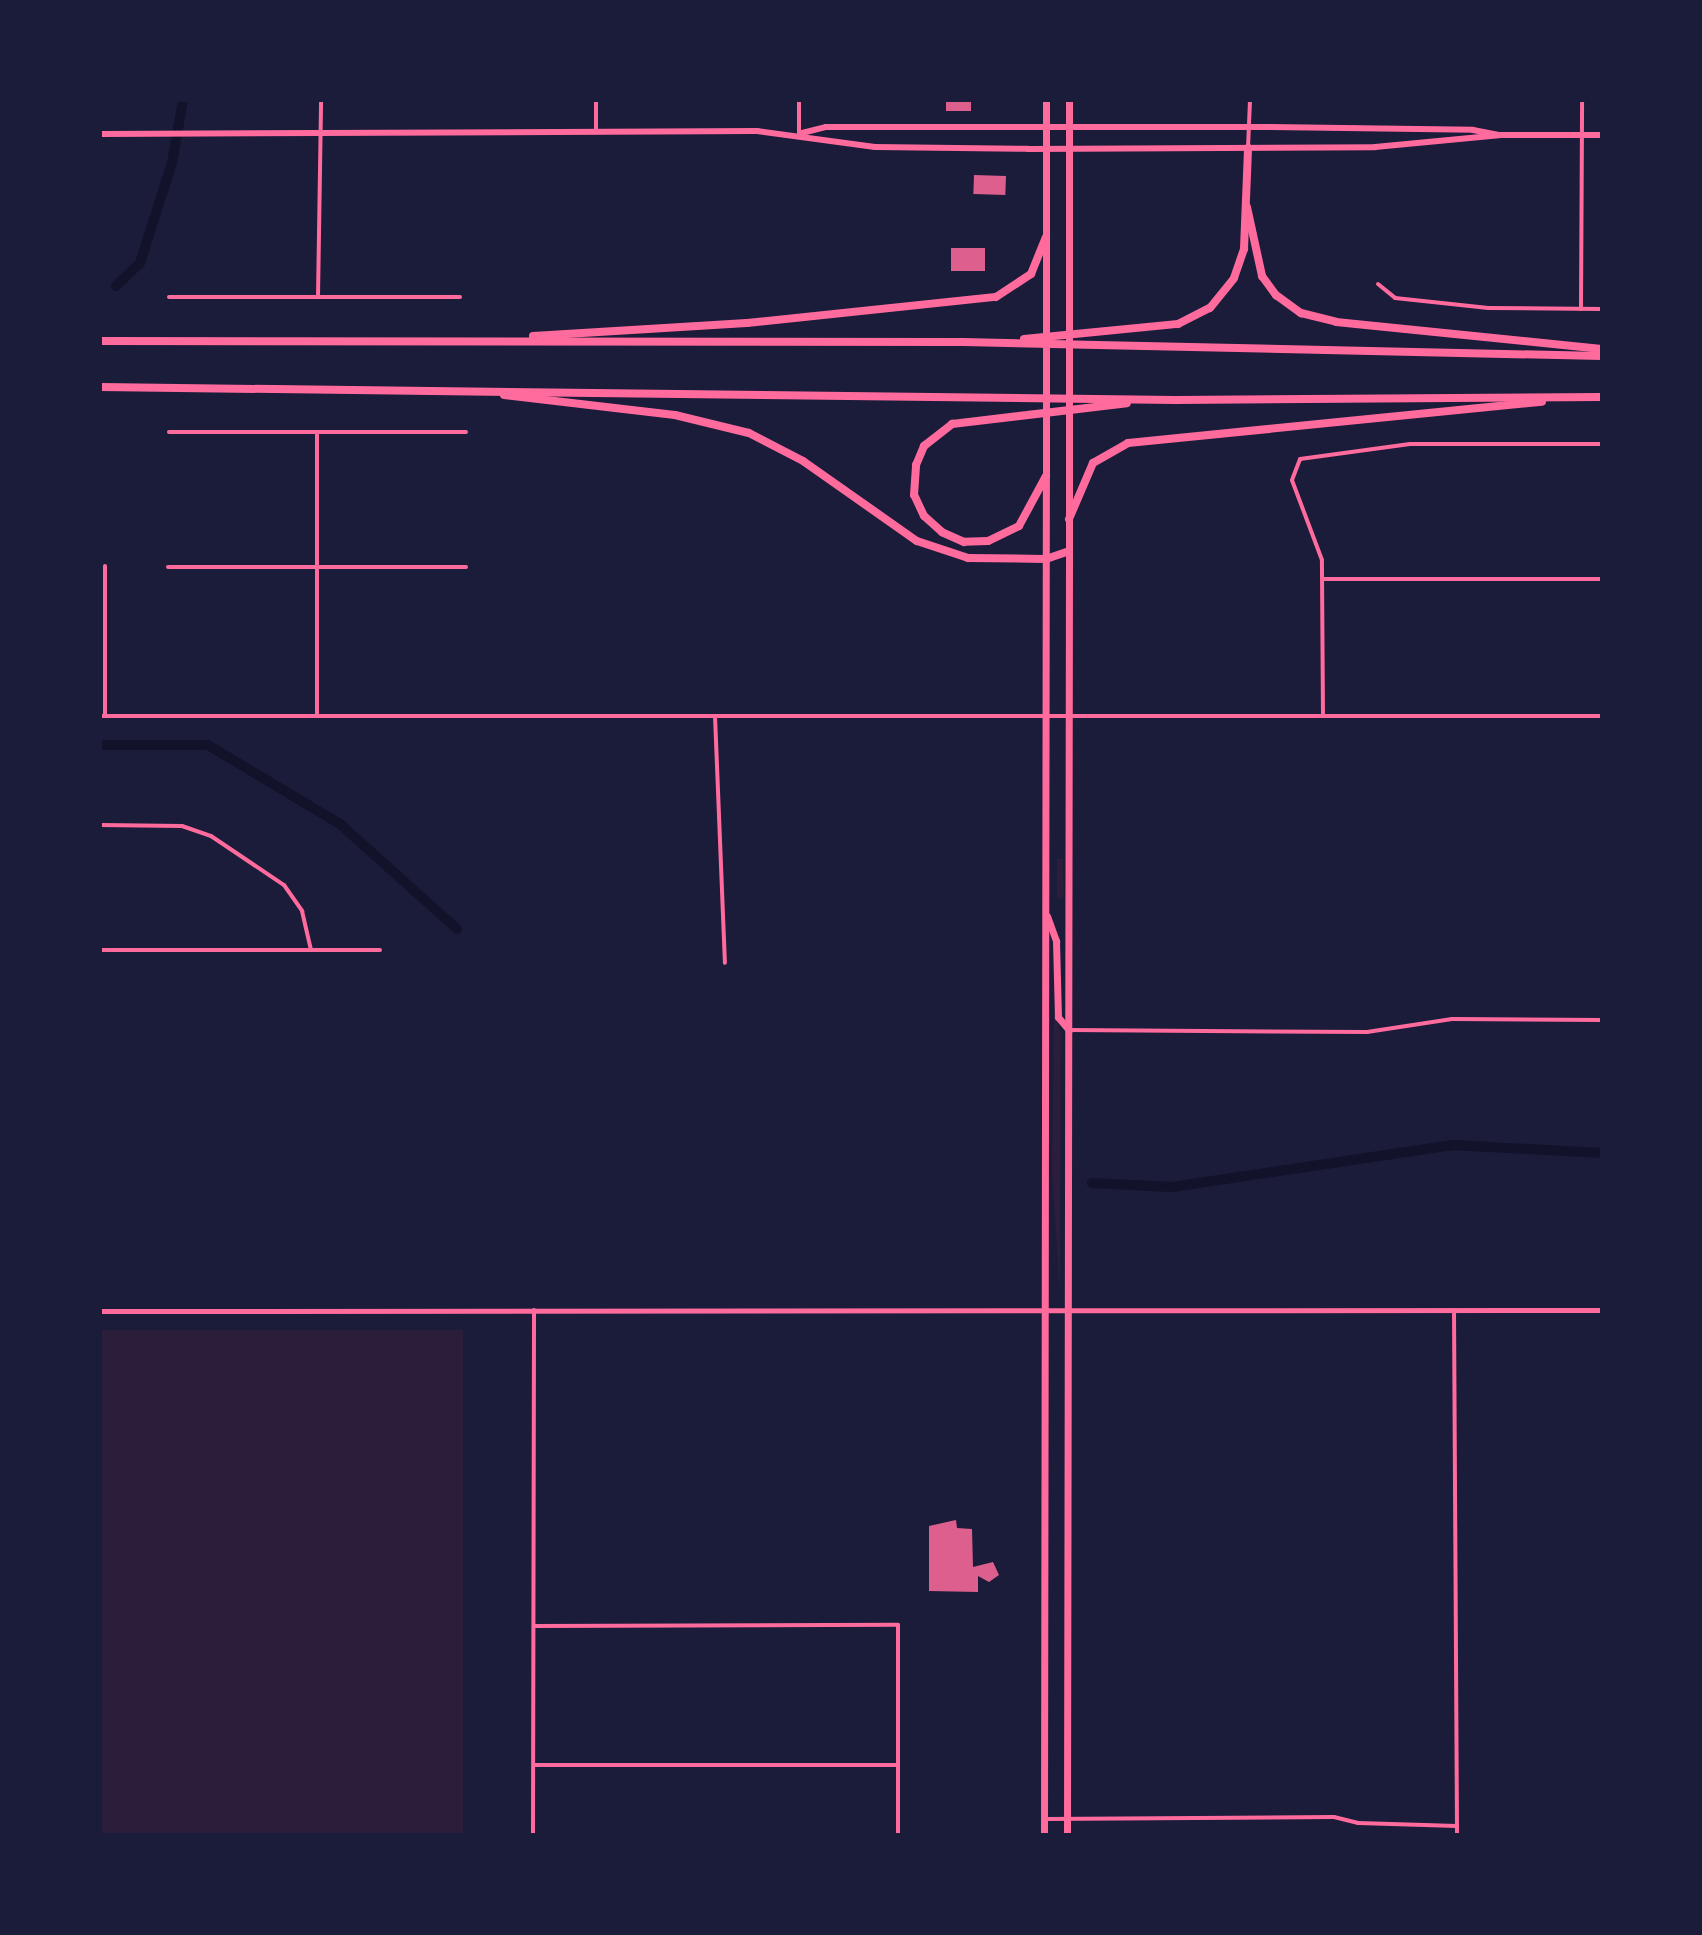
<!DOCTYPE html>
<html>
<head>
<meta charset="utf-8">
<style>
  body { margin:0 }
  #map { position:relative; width:1702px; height:1935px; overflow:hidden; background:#1b1b3a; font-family:Raleway,sans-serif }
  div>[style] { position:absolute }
  .green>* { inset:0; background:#2a1e3b; transform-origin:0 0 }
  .canal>* { height:10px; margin:-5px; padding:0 5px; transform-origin:5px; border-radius:5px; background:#12122b }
  .building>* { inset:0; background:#dd5f8e; transform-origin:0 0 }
  .minor>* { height:4px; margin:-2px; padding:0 2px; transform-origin:2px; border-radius:2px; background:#ff6b9d }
  .tertiary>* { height:5px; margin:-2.5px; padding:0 2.5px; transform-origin:2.5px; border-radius:2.5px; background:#ff6b9d }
  .secondary>* { height:6px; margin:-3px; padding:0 3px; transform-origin:3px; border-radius:3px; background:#ff6b9d }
  .primary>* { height:7px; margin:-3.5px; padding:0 3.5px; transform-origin:3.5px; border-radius:3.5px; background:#ff6b9d }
  .trunk>* { height:7px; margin:-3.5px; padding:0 3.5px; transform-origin:3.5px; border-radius:3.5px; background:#ff6b9d }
  .motorway>* { height:8px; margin:-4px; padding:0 4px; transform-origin:4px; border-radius:4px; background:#ff6b9d }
  span { translate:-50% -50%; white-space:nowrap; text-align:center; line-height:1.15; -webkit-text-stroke:7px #1b1b3a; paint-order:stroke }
  .frame { position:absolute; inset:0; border:102px solid #1b1b3a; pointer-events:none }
</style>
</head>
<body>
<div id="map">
  <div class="green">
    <i style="clip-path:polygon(1057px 859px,1063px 859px,1064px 898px,1057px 899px)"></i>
    <i style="clip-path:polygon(1054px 1006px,1061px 1035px,1060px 1295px,1052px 1171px)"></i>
    <i style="left:463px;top:1330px;width:505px;height:363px;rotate:90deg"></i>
  </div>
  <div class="canal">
    <i style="left:116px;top:286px;width:33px;rotate:-44deg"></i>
    <i style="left:140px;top:263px;width:105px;rotate:-72.3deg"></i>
    <i style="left:172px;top:163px;width:64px;rotate:-80.1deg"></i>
    <i style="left:100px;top:745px;width:108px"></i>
    <i style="left:208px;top:745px;width:154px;rotate:30.9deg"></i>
    <i style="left:340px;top:824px;width:157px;rotate:41.9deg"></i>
    <i style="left:1092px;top:1183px;width:80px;rotate:2.9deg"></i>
    <i style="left:1172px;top:1187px;width:284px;rotate:-8.5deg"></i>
    <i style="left:1453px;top:1145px;width:149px;rotate:3.1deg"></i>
  </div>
  <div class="building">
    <i style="left:946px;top:100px;width:25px;height:11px"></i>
    <i style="left:974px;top:175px;width:32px;height:19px;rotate:2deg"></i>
    <i style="left:985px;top:248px;width:23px;height:34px;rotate:90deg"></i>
    <i style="clip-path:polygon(956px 1520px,957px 1528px,972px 1529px,973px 1567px,993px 1562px,999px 1575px,989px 1582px,978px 1576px,978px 1592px,929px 1591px,929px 1526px)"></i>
  </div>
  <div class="minor">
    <i style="left:596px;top:130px;width:30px;rotate:-90deg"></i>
    <i style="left:799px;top:133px;width:33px;rotate:-90deg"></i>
    <i style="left:1248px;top:148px;width:48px;rotate:-87.6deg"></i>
    <i style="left:1378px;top:284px;width:22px;rotate:39deg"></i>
    <i style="left:1395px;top:298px;width:94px;rotate:6.1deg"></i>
    <i style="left:1488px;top:308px;width:114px;rotate:0.5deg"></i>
    <i style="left:169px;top:297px;width:291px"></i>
    <i style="left:318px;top:297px;width:197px;rotate:-89.1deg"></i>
    <i style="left:1581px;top:309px;width:209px;rotate:-89.7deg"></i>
    <i style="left:169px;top:432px;width:297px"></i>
    <i style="left:168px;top:567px;width:298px"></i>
    <i style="left:1323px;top:579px;width:279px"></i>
    <i style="left:100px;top:716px;width:1502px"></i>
    <i style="left:105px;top:716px;width:150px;rotate:-90deg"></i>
    <i style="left:317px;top:716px;width:284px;rotate:-90deg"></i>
    <i style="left:715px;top:716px;width:247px;rotate:87.7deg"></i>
    <i style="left:1323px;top:716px;width:156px;rotate:-90.4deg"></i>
    <i style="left:1322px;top:560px;width:85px;rotate:-110.6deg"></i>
    <i style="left:1292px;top:480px;width:22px;rotate:-69deg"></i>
    <i style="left:1300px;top:459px;width:111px;rotate:-7.8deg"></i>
    <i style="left:1410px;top:444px;width:192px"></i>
    <i style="left:100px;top:825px;width:82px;rotate:0.7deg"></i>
    <i style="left:182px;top:826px;width:31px;rotate:19deg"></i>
    <i style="left:211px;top:836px;width:88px;rotate:33.9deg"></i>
    <i style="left:284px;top:885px;width:32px;rotate:55deg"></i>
    <i style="left:302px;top:911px;width:40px;rotate:77deg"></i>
    <i style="left:100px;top:950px;width:280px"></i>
    <i style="left:1069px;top:1030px;width:298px;rotate:0.4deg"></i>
    <i style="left:1367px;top:1032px;width:86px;rotate:-8.7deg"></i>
    <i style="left:1452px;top:1019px;width:150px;rotate:0.4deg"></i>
    <i style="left:1454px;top:1310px;width:525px;rotate:89.67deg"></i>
    <i style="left:534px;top:1626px;width:364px;rotate:-0.2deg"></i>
    <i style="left:898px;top:1625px;width:210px;rotate:90deg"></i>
    <i style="left:534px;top:1765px;width:364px"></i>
    <i style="left:1044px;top:1819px;width:290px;rotate:-0.4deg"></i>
    <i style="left:1334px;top:1817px;width:25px;rotate:14deg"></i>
    <i style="left:1358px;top:1823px;width:99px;rotate:1.7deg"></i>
    <i style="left:533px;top:1835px;width:525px;rotate:-89.89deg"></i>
  </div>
  <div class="tertiary">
    <i style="left:100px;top:1311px;width:1502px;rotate:-0.04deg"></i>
  </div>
  <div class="secondary">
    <i style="left:802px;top:133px;width:25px;rotate:-14deg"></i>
    <i style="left:826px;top:127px;width:444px"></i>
    <i style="left:1270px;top:127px;width:203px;rotate:0.8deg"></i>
    <i style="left:1473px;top:130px;width:25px;rotate:11deg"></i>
    <i style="left:100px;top:134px;width:657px;rotate:-0.26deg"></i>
    <i style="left:757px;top:131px;width:119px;rotate:7.7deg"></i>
    <i style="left:875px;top:147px;width:153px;rotate:0.7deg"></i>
    <i style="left:1028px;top:149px;width:347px;rotate:-0.3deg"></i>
    <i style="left:1375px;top:147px;width:127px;rotate:-5.4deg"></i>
    <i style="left:1501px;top:135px;width:101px"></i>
  </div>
  <div class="primary">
    <i style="left:1047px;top:916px;width:27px;rotate:70deg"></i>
    <i style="left:1056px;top:941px;width:76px;rotate:88.5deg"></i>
    <i style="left:1058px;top:1017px;width:17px;rotate:50deg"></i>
    <i style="left:1044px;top:1835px;width:1357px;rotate:-89.92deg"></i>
    <i style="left:1067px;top:1835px;width:1284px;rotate:-89.91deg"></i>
  </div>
  <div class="trunk">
    <i style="left:1046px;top:476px;width:376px;rotate:-90deg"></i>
    <i style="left:1069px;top:551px;width:451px;rotate:-90deg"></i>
  </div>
  <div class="motorway">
    <i style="left:1247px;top:207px;width:71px;rotate:77.7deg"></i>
    <i style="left:1262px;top:276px;width:24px;rotate:54deg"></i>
    <i style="left:1276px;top:295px;width:31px;rotate:36deg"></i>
    <i style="left:1301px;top:313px;width:36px;rotate:14deg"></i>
    <i style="left:1336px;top:322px;width:267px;rotate:5.8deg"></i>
    <i style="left:533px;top:336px;width:214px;rotate:-3.5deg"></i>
    <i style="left:747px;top:323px;width:250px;rotate:-6deg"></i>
    <i style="left:996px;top:297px;width:42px;rotate:-33.3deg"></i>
    <i style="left:1031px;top:274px;width:40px;rotate:-68deg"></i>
    <i style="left:1024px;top:339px;width:155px;rotate:-5.6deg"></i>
    <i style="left:1178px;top:324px;width:36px;rotate:-27deg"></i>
    <i style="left:1210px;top:308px;width:38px;rotate:-51deg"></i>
    <i style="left:1234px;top:278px;width:31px;rotate:-71deg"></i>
    <i style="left:1244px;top:249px;width:101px;rotate:-87.7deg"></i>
    <i style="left:100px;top:341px;width:863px;rotate:0.07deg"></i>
    <i style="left:963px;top:342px;width:639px;rotate:1.26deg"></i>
    <i style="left:100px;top:387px;width:1075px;rotate:0.69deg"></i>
    <i style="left:1175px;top:400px;width:427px;rotate:-0.4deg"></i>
    <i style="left:504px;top:395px;width:172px;rotate:6.7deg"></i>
    <i style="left:675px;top:415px;width:76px;rotate:13.7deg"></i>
    <i style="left:749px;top:433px;width:61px;rotate:27.4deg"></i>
    <i style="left:803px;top:461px;width:139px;rotate:35.1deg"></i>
    <i style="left:917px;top:541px;width:54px;rotate:18.4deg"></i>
    <i style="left:968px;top:558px;width:78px;rotate:0.7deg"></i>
    <i style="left:1046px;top:559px;width:24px;rotate:-19deg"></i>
    <i style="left:1046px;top:476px;width:57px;rotate:118.4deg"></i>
    <i style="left:1019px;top:526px;width:34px;rotate:154deg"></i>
    <i style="left:988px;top:541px;width:24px;rotate:178deg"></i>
    <i style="left:964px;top:542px;width:24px;rotate:-156deg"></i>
    <i style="left:942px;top:532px;width:24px;rotate:-138deg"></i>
    <i style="left:924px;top:516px;width:23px;rotate:-115deg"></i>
    <i style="left:914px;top:495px;width:30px;rotate:-86deg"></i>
    <i style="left:916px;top:465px;width:21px;rotate:-67deg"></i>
    <i style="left:924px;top:446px;width:36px;rotate:-38deg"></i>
    <i style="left:952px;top:424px;width:176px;rotate:-6.8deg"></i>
    <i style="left:1069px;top:519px;width:61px;rotate:-66.8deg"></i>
    <i style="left:1093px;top:463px;width:40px;rotate:-29.7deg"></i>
    <i style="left:1128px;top:443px;width:416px;rotate:-5.7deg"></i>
  </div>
  <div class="frame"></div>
</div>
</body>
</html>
